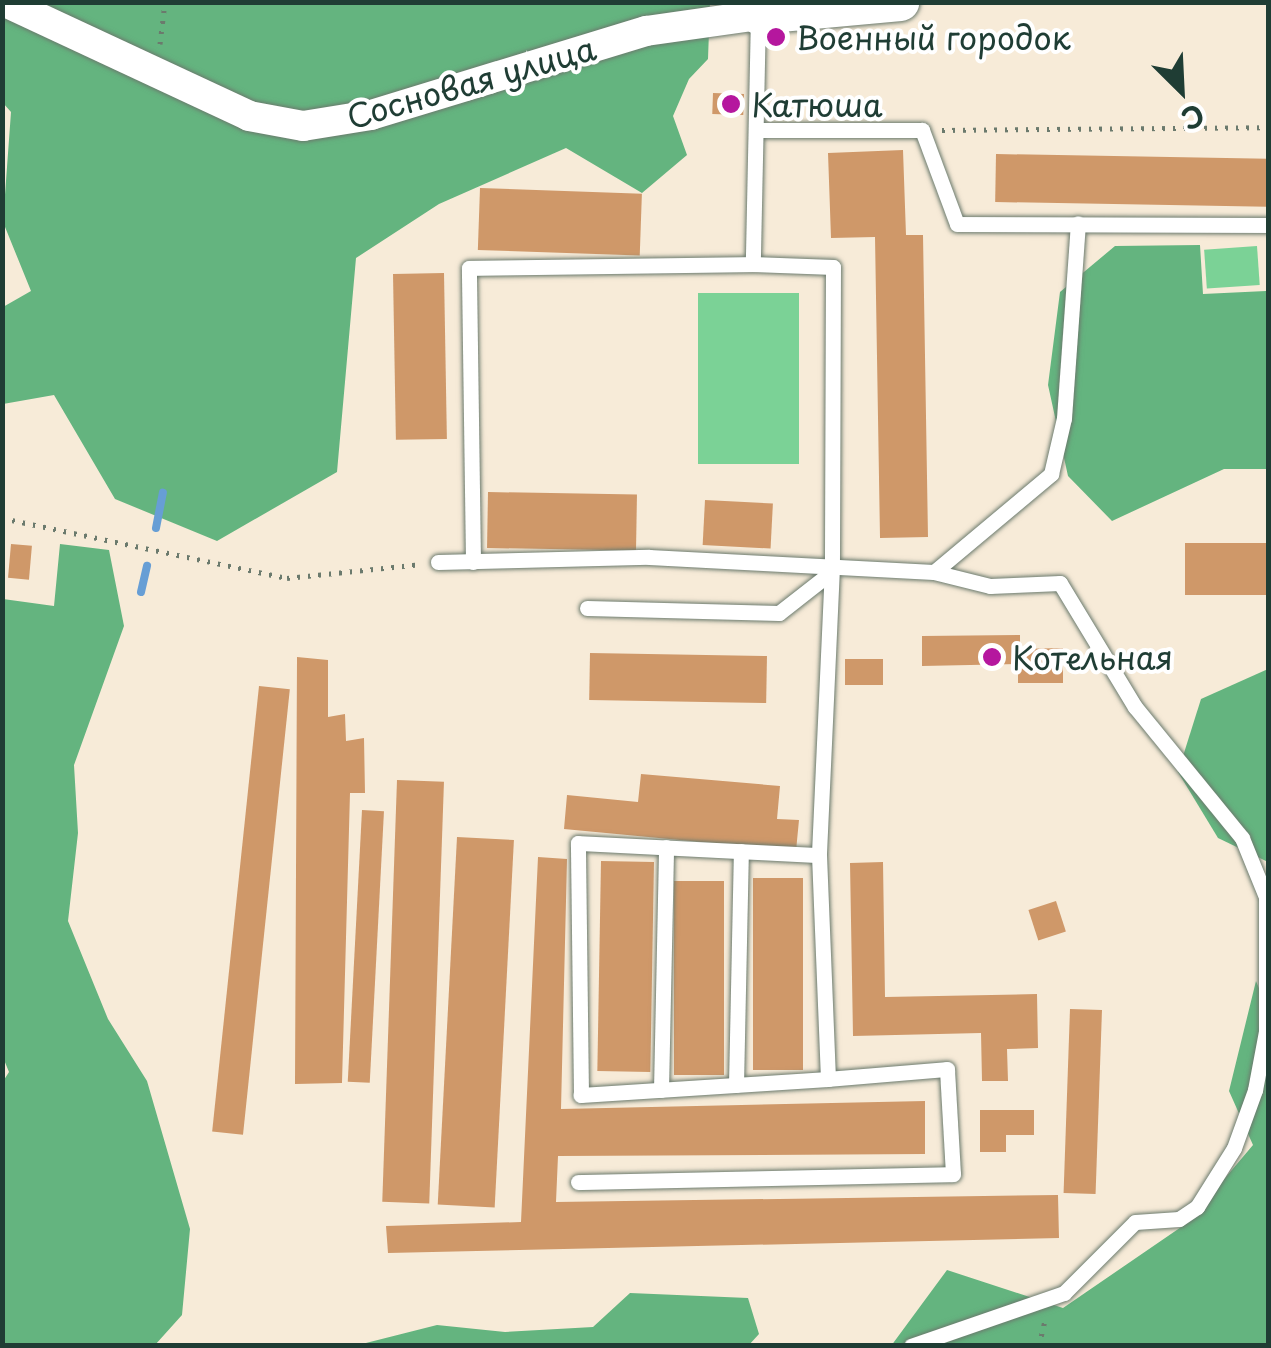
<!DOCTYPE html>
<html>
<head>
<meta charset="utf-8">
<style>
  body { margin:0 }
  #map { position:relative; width:1271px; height:1348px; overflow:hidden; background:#f7ebd8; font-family:"Playpen Sans",sans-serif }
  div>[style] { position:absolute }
  .green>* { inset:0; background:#7bd296; transform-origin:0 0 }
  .forest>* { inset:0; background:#64b47f }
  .stream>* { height:8px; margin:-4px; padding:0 4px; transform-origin:4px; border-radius:4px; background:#679ed5 }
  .building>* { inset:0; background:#cf9869; transform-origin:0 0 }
  .path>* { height:5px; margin-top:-2.5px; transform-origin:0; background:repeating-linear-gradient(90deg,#6b7a6d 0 2.5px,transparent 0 10.5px) }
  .roads { filter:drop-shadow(0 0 2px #6b7a6d) drop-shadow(0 0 2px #6b7a6d) }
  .service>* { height:15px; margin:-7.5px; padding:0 7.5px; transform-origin:7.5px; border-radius:7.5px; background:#fff }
  .minor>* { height:30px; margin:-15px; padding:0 15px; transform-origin:15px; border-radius:15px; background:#fff }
  .tertiary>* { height:38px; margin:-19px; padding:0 19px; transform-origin:19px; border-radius:19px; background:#fff }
  .dots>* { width:28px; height:28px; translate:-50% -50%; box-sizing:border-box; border:5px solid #fff; border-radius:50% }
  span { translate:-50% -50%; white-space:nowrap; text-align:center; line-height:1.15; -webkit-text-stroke:8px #fff; paint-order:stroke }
  .poi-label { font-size:32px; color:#1f3d34 }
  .left { translate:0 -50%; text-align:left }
  .street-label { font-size:32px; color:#1f3d34 }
  .frame { position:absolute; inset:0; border:5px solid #1f3d34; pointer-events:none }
  .north { position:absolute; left:1131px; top:40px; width:100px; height:100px; -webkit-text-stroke:8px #fff; paint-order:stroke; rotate:156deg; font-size:28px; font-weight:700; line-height:40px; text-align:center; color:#1f3d34 }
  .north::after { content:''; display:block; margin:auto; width:35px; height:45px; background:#1f3d34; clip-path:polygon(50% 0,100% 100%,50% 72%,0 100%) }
</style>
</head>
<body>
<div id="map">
  <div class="green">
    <i style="left:1257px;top:246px;width:39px;height:53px;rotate:86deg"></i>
    <i style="left:698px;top:293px;width:101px;height:171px"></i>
  </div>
  <div class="forest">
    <i style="clip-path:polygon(3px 3px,710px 3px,708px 59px,689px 79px,673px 116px,687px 155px,642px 193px,566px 148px,439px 204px,356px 258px,337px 472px,217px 541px,115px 499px,54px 395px,3px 404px,3px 307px,31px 291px,3px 222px,11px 112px,3px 103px)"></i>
    <i style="clip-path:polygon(1200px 245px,1203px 294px,1266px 291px,1268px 246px,1268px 469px,1224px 469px,1112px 521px,1068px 476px,1048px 385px,1060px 292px,1115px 246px)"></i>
    <i style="clip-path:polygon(60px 544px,109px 550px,124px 626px,74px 765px,78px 833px,68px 921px,108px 1019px,147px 1081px,190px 1229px,182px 1315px,155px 1345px,3px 1345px,2px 1083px,9px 1072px,2px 1055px,3px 599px,54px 606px)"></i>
    <i style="clip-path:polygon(1268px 669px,1268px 862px,1218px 838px,1178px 772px,1201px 699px)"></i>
    <i style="clip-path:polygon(1256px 981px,1268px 1010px,1268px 1345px,891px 1346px,947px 1270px,1063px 1308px,1187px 1223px,1253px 1145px,1229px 1091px)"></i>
    <i style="clip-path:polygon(630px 1293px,748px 1298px,759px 1334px,748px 1346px,358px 1345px,437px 1325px,505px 1332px,593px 1327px)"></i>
  </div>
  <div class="stream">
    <i style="left:156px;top:528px;width:36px;rotate:-79deg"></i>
    <i style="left:141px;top:592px;width:27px;rotate:-77deg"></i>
  </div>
  <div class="building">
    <i style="left:713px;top:93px;width:31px;height:21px;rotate:2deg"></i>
    <i style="clip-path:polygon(903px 150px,906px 235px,923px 235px,928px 537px,880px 538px,875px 237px,831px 238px,828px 153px)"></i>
    <i style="left:996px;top:154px;width:272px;height:48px;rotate:1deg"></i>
    <i style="left:480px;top:188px;width:162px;height:62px;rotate:2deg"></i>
    <i style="left:444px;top:273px;width:166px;height:51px;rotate:89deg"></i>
    <i style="left:488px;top:492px;width:149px;height:56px;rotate:1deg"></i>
    <i style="left:705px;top:500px;width:68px;height:45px;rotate:3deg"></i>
    <i style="left:1185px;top:543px;width:83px;height:52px"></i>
    <i style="left:11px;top:544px;width:21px;height:34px;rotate:5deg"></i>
    <i style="clip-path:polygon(1020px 635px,1020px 649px,1063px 648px,1063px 683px,1018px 683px,1018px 664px,922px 666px,922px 636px)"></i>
    <i style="left:590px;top:653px;width:177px;height:47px;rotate:1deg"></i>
    <i style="clip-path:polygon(297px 657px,328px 660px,328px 717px,345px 714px,346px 741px,364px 738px,365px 793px,350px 793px,342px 1083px,295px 1084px)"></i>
    <i style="left:845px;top:659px;width:38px;height:26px"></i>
    <i style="left:259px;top:686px;width:31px;height:448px;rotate:6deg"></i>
    <i style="clip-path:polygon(641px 774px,780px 786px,777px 819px,799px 820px,796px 851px,564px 829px,567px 795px,638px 802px)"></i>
    <i style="left:397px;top:780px;width:47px;height:422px;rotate:2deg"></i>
    <i style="left:362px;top:810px;width:22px;height:272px;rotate:3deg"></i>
    <i style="left:457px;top:837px;width:57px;height:368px;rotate:3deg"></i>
    <i style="clip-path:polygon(538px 857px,567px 859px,561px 1109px,925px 1101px,925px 1154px,558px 1156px,556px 1202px,1058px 1195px,1059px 1238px,388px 1253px,386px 1226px,521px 1222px)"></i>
    <i style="left:601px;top:861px;width:53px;height:210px;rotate:1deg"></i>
    <i style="clip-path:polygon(883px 862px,885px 997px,1037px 994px,1038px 1048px,1007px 1049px,1008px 1081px,982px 1081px,981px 1033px,853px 1036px,850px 863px)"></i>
    <i style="left:753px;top:878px;width:50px;height:192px"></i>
    <i style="left:674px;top:881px;width:50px;height:194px"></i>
    <i style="left:1056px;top:901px;width:32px;height:29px;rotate:72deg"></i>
    <i style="left:1070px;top:1009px;width:32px;height:184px;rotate:2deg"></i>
    <i style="clip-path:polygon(980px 1110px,1034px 1110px,1034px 1135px,1006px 1135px,1006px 1152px,980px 1152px)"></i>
  </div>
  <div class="path">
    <i style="left:160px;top:44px;width:42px;rotate:-83.2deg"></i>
    <i style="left:942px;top:130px;width:326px;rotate:-0.5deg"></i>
    <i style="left:2px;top:518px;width:291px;rotate:11.9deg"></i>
    <i style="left:287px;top:578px;width:136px;rotate:-5.9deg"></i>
    <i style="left:1039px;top:1346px;width:27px;rotate:-77deg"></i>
  </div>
  <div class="roads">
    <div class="service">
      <i style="left:758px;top:15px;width:249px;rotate:91.2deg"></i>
      <i style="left:753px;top:264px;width:80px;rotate:2.1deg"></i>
      <i style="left:833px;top:267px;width:300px;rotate:90.2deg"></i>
      <i style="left:832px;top:567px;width:288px;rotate:92.6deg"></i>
      <i style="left:819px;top:855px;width:224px;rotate:87.7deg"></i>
      <i style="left:828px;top:1079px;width:248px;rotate:176.3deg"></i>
      <i style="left:581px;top:1095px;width:252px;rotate:-90.7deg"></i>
      <i style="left:578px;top:843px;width:241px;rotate:2.9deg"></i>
      <i style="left:757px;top:130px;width:165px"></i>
      <i style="left:922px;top:130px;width:100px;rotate:69.6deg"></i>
      <i style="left:957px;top:224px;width:311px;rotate:0.2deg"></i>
      <i style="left:438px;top:562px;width:211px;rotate:-1.4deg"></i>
      <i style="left:649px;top:557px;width:285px;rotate:3deg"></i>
      <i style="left:934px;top:572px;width:153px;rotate:-39.9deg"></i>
      <i style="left:1051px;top:474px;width:57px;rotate:-76.9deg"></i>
      <i style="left:1064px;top:418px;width:195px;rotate:-85.9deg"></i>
      <i style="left:473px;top:562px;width:294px;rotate:-90.8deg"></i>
      <i style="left:469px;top:268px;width:284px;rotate:-0.8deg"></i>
      <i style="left:587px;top:608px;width:192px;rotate:1.5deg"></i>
      <i style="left:779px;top:613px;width:63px;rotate:-38deg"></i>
      <i style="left:736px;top:1085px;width:234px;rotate:-88.8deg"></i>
      <i style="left:661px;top:1090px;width:243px;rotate:-88.8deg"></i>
      <i style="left:578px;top:1182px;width:375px;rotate:-1.2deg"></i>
      <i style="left:953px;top:1174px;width:105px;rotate:-93.3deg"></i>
      <i style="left:947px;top:1069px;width:119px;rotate:175.2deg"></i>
      <i style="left:911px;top:1346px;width:162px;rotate:-19.1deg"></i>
      <i style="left:1064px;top:1293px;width:100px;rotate:-45deg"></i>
      <i style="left:1135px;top:1222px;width:44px;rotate:-3.9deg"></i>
      <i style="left:1179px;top:1219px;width:22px;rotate:-34deg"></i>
      <i style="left:1197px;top:1207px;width:70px;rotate:-57.9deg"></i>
      <i style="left:1234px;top:1148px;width:62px;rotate:-70.1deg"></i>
      <i style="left:1255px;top:1090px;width:60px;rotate:-79.4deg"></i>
      <i style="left:1266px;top:1031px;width:134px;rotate:-90deg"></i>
      <i style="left:1266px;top:897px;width:64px;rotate:-112.1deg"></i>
      <i style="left:1242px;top:838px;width:169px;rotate:-129.2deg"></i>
      <i style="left:1135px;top:707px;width:145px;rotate:-121.2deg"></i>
      <i style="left:1060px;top:583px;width:70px;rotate:177.5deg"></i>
      <i style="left:990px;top:586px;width:58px;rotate:-166deg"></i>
    </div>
    <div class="minor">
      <i style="left:5px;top:2px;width:269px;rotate:25deg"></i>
      <i style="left:249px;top:116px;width:55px;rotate:10.5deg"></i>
      <i style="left:303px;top:126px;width:69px;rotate:-9.2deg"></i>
      <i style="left:371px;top:115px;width:288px;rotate:-17deg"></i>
      <i style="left:646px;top:31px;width:113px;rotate:-8.1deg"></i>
    </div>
    <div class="tertiary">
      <i style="left:758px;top:15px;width:143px;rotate:-5.2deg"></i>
    </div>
  </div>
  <div class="dots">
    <i style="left:776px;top:37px;background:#b5179e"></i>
    <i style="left:731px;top:104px;background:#b5179e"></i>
    <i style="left:992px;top:657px;background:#b5179e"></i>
  </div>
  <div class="poi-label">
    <span class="left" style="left:796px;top:37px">Военный городок</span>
    <span class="left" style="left:751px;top:104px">Катюша</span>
    <span class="left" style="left:1012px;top:657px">Котельная</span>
  </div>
  <div class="street-label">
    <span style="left:471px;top:82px;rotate:-16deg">Сосновая улица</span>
  </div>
  <div class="frame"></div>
  <div class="north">С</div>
</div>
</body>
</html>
